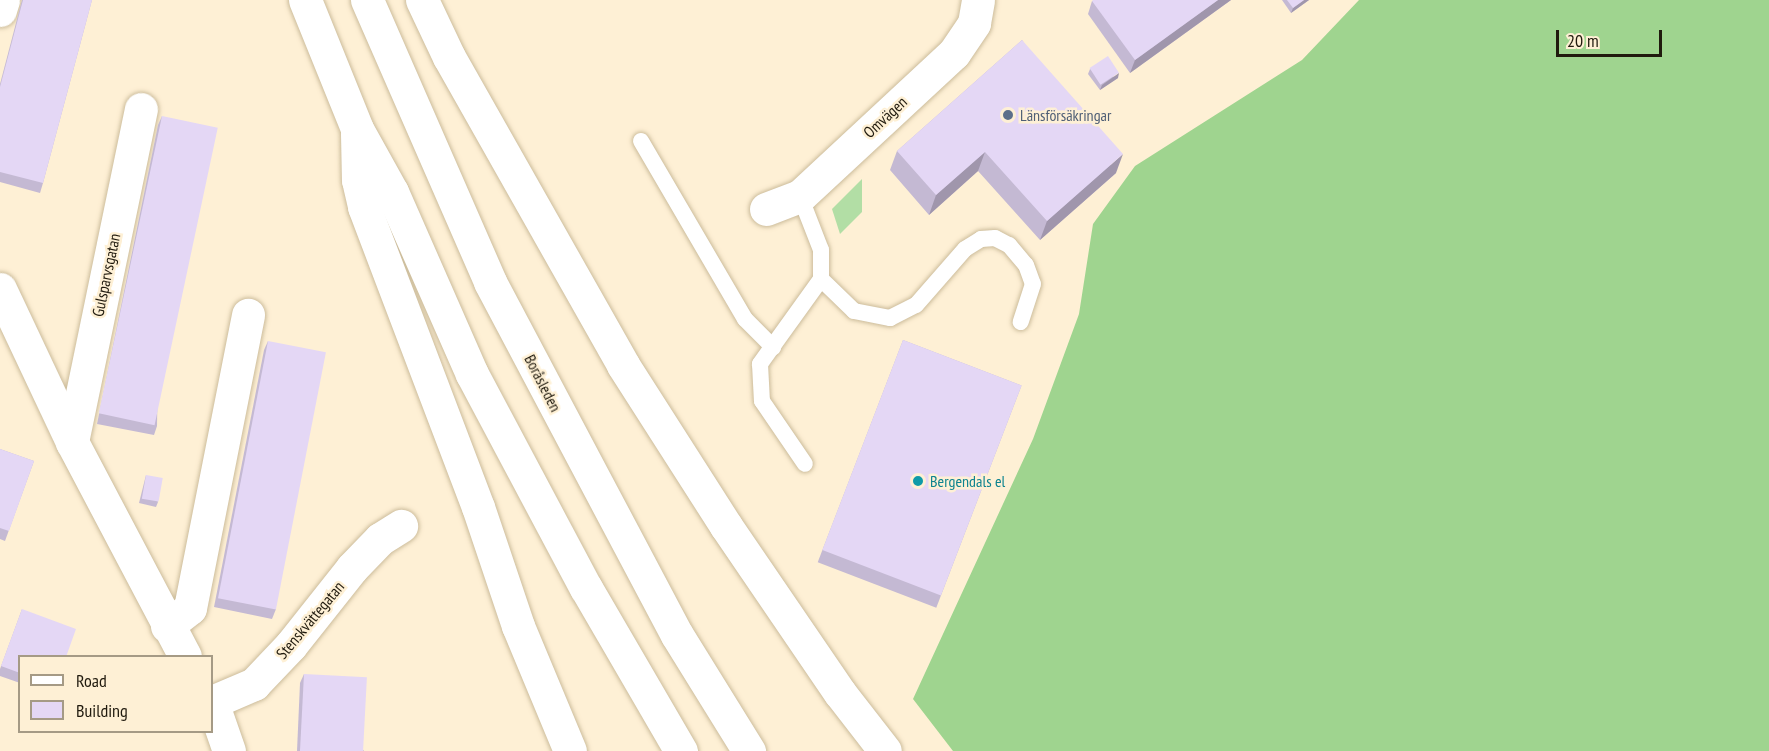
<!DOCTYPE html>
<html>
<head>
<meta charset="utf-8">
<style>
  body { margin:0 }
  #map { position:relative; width:1769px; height:751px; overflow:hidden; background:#fef0d5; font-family:"PT Sans Narrow",sans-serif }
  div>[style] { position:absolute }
  .green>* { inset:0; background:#b2dea5 }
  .forest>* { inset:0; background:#9fd48f }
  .roads { filter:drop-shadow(0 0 2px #ccbc9b) drop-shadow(0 0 2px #ccbc9b) }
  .service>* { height:16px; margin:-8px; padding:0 8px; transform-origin:8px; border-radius:8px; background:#fff }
  .minor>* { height:33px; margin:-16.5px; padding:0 16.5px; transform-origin:16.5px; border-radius:16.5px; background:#fff }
  .motorway>* { height:33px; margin:-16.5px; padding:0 16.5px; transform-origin:16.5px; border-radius:16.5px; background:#fff }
  .wall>* { inset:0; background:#c4b9d3; transform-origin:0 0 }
  .shaded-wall>* { inset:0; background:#a096ac }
  .building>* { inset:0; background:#e4d7f5; transform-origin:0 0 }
  .dots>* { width:16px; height:16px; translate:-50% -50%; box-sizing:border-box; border:3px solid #fef0d5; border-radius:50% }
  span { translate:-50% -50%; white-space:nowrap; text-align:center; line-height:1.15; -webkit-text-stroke:5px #fef0d5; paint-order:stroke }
  .service-label { font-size:16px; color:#4e5e75 }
  .left { translate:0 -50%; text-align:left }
  .street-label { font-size:16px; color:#201a0e }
  .culture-label { font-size:16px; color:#0d838f }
  .legend { position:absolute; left:18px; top:655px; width:195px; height:78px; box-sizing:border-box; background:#fef0d5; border:2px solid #a59a85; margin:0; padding:8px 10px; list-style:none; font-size:18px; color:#201a0e }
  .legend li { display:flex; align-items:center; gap:12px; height:30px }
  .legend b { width:30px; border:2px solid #a59a85 }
  .scale { position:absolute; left:1556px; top:30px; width:106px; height:27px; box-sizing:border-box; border:3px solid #201a0e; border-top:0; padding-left:8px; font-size:18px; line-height:21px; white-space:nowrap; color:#201a0e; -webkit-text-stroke:4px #fef0d5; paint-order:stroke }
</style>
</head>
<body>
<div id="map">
  <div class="green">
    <i style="clip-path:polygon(862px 179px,862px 212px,840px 234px,832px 209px)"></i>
  </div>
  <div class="forest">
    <i style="clip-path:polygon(1359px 0,1769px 0,1769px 751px,953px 751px,913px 699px,1033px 439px,1079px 314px,1093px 224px,1135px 166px,1302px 60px)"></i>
  </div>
  <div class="roads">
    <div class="service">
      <i style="left:641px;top:141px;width:206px;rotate:59.7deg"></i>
      <i style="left:745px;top:319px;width:40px;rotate:45deg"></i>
      <i style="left:800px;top:196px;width:58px;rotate:68.7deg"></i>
      <i style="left:821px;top:250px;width:29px;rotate:90deg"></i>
      <i style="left:821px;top:279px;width:105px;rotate:125.7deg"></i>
      <i style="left:760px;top:364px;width:37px;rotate:87deg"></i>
      <i style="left:762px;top:401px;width:76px;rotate:55.7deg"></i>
      <i style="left:821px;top:279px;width:46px;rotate:44.1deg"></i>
      <i style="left:854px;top:311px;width:37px;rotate:11deg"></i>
      <i style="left:890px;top:318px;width:29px;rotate:-27deg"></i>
      <i style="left:916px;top:305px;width:74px;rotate:-48.8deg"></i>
      <i style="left:965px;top:249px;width:19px;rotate:-32deg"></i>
      <i style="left:981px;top:239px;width:14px;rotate:-4deg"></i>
      <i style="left:995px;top:238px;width:16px;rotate:27deg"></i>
      <i style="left:1009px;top:245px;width:26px;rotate:50deg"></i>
      <i style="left:1026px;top:265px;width:20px;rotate:70deg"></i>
      <i style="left:1033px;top:284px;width:40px;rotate:108deg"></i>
    </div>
    <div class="minor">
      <i style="left:0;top:10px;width:10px;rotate:-73deg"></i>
      <i style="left:766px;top:209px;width:36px;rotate:-21deg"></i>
      <i style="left:800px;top:196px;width:210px;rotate:-42.9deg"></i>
      <i style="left:954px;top:53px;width:36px;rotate:-56deg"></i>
      <i style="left:974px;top:23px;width:23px;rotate:-80deg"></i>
      <i style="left:0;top:289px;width:169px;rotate:64.8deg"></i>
      <i style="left:72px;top:442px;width:242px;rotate:62.2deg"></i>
      <i style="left:72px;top:442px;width:340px;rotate:-78.3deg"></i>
      <i style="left:167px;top:626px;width:29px;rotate:-38deg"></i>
      <i style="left:190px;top:608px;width:299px;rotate:-78.8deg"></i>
      <i style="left:229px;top:751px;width:52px;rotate:-109.1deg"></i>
      <i style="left:212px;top:702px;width:46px;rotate:-23.2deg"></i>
      <i style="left:254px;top:684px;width:54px;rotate:-46.5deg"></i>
      <i style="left:291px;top:645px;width:98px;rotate:-51.6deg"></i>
      <i style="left:352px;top:568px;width:40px;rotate:-46deg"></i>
      <i style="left:380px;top:539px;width:25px;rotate:-32deg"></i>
    </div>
    <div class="motorway">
      <i style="left:305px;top:0;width:139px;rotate:68deg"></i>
      <i style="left:357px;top:129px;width:72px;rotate:60.9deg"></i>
      <i style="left:392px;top:192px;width:199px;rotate:66.3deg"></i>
      <i style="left:472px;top:374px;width:242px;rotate:62deg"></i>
      <i style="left:586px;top:588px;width:189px;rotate:59.8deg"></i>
      <i style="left:367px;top:0;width:308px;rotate:66.4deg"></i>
      <i style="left:490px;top:282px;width:399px;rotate:62.1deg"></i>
      <i style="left:677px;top:635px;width:137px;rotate:58.2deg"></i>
      <i style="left:422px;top:0;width:63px;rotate:64.7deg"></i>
      <i style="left:449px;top:57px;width:354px;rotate:60.5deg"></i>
      <i style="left:623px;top:365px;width:191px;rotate:57.4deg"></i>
      <i style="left:726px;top:526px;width:202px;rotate:55.7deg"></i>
      <i style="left:840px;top:693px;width:73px;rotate:52.2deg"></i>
      <i style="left:357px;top:134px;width:46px;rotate:88.8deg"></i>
      <i style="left:358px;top:180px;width:28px;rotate:77deg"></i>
      <i style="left:364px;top:207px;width:321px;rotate:69.2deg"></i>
      <i style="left:478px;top:507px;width:126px;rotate:71.4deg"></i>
      <i style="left:518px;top:626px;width:135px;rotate:67.4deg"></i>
    </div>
  </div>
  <div class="wall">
    <i style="clip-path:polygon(22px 0,92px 0,43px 183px,40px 193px,0 182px,0 84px)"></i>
    <i style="clip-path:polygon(1231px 0,1130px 73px,1088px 14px,1092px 1px)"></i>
    <i style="clip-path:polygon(1282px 0,1309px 0,1291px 13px)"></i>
    <i style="clip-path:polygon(1022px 40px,1116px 173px,1040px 240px,978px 171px,929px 215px,890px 170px,897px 151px)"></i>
    <i style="clip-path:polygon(1090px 69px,1118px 78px,1100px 90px,1088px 74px)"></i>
    <i style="clip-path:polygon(162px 116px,157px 426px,154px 435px,97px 424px,158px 125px)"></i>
    <i style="left:903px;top:340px;width:127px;height:238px;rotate:21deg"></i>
    <i style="clip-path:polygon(268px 341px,276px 609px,272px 619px,214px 607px,264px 350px)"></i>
    <i style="clip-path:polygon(0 449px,34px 461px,5px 541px,0 539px)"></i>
    <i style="clip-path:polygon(146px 475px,158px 502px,156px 507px,139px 503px)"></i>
    <i style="clip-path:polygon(22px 609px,20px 657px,20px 683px,0 676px,0 669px)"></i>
    <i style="clip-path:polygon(304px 674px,364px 751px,297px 751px,300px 683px)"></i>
  </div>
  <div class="shaded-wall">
    <i style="clip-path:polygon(1218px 0,1231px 0,1130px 73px,1135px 60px)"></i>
    <i style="clip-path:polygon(1304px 0,1309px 0,1291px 13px,1293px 8px)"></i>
    <i style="clip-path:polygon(1119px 73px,1118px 78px,1100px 90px,1102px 85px)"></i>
    <i style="clip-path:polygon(985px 152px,978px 171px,929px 215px,936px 195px)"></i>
    <i style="clip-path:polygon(1123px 154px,1116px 173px,1040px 240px,1047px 221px)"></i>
  </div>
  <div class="building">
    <i style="clip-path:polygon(23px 0,92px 0,43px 183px,0 172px,0 87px)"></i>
    <i style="clip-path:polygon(1093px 0,1218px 0,1135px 60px,1092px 1px)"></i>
    <i style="clip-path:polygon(1287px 0,1304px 0,1293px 8px)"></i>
    <i style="clip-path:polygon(1022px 40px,1123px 154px,1047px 221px,985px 152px,936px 195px,897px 151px)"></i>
    <i style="left:1108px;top:56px;width:20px;height:22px;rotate:57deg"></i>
    <i style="left:162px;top:116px;width:57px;height:304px;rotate:12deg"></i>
    <i style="left:903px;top:340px;width:127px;height:225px;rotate:21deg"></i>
    <i style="left:268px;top:341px;width:59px;height:262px;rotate:11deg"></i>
    <i style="clip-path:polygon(0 449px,34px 461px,9px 531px,0 528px)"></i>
    <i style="left:146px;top:475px;width:17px;height:24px;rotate:10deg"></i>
    <i style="clip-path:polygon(22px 609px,76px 629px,66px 657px,20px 657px,20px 673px,1px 666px)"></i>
    <i style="left:304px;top:674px;width:63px;height:77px;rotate:3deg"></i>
  </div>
  <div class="dots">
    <i style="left:1008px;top:115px;background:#5c6f8a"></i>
    <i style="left:918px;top:481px;background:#0f9aa8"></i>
  </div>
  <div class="service-label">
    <span class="left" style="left:1020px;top:115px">Länsförsäkringar</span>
  </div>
  <div class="street-label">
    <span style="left:885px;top:117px;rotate:-43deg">Omvägen</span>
    <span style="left:106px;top:275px;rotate:-78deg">Gulsparvsgatan</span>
    <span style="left:543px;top:383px;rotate:63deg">Boråsleden</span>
    <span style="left:310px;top:620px;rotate:-50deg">Stenskvättegatan</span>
  </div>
  <div class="culture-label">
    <span class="left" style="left:930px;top:481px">Bergendals el</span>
  </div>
  <ul class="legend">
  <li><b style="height:8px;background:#fff"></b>Road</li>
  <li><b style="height:16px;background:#e4d7f5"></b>Building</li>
  </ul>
  <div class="scale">20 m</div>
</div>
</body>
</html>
